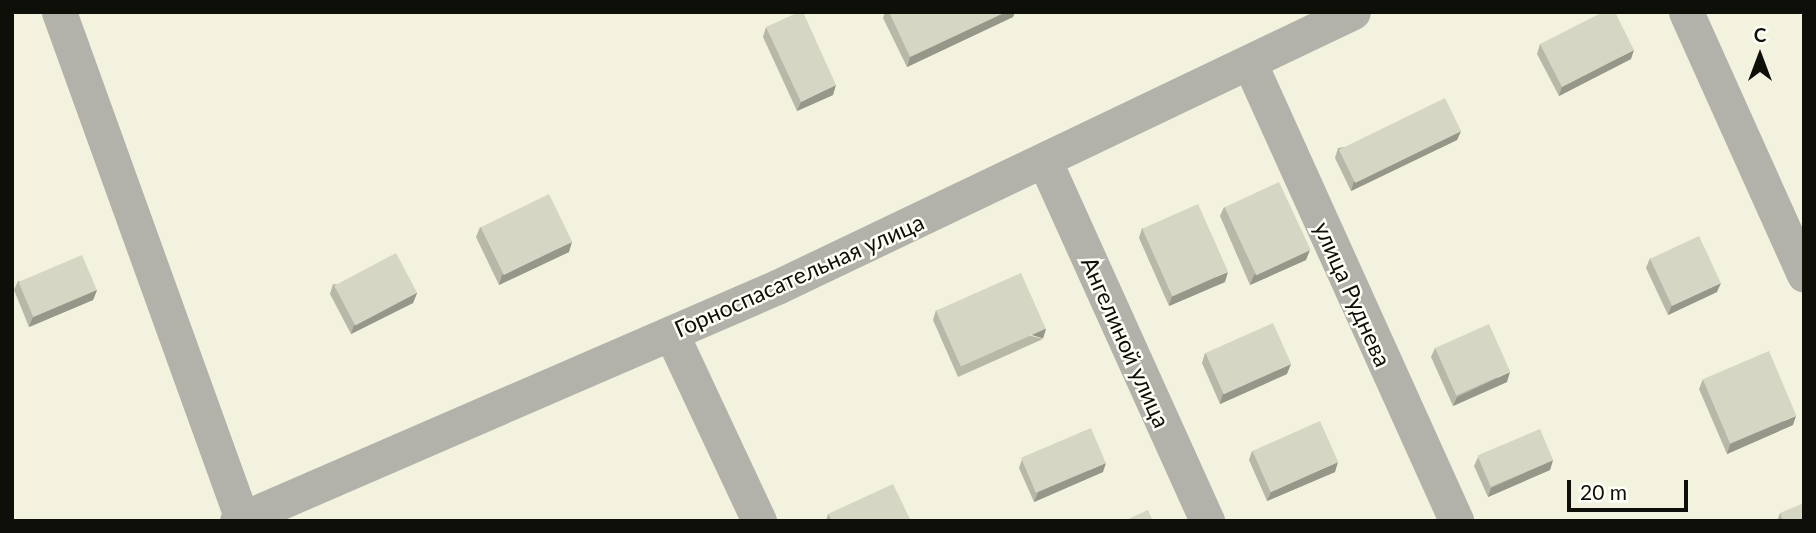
<!DOCTYPE html>
<html>
<head>
<meta charset="utf-8">
<style>
  body { margin:0 }
  #map { position:relative; width:1816px; height:533px; overflow:hidden; background:#f2f2df; font-family:Lato,sans-serif }
  div>[style] { position:absolute }
  .minor>* { height:35px; margin:-17.5px; padding:0 17.5px; transform-origin:17.5px; border-radius:17.5px; background:#b2b2aa }
  .wall>* { inset:0; background:#b8b8a9 }
  .shaded-wall>* { inset:0; background:#969689; transform-origin:0 0 }
  .building>* { inset:0; background:#d6d6c4; transform-origin:0 0 }
  span { translate:-50% -50%; white-space:nowrap; text-align:center; line-height:1.15; -webkit-text-stroke:5px #fffff7; paint-order:stroke }
  .street-label { font-size:23px; color:#0f0f09 }
  .frame { position:absolute; inset:0; border:14px solid #0f0f09; pointer-events:none }
  .north { position:absolute; left:1725px; top:21px; width:70px; height:70px; -webkit-text-stroke:5px #fffff7; paint-order:stroke; rotate:0deg; font-size:19px; font-weight:700; line-height:28px; text-align:center; color:#0f0f09 }
  .north::after { content:''; display:block; margin:auto; width:24px; height:32px; background:#0f0f09; clip-path:polygon(50% 0,100% 100%,50% 72%,0 100%) }
  .scale { position:absolute; left:1567px; top:480px; width:121px; height:32px; box-sizing:border-box; border:4px solid #0f0f09; border-top:0; padding-left:9px; font-size:21px; line-height:24px; white-space:nowrap; color:#0f0f09; -webkit-text-stroke:5px #fffff7; paint-order:stroke }
</style>
</head>
<body>
<div id="map">
  <div class="minor">
    <i style="left:59px;top:12px;width:539px;rotate:70.15deg"></i>
    <i style="left:1686px;top:12px;width:288px;rotate:65.8deg"></i>
    <i style="left:1251px;top:66px;width:499px;rotate:65.7deg"></i>
    <i style="left:1046px;top:164px;width:392px;rotate:65.7deg"></i>
    <i style="left:671px;top:333px;width:208px;rotate:64.9deg"></i>
    <i style="left:237px;top:521px;width:589px;rotate:-23.43deg"></i>
    <i style="left:777px;top:287px;width:638px;rotate:-25.52deg"></i>
  </div>
  <div class="wall">
    <i style="clip-path:polygon(885px 12px,1015px 12px,1013px 17px,907px 67px,883px 18px)"></i>
    <i style="clip-path:polygon(766px 27px,833px 95px,797px 111px,763px 37px)"></i>
    <i style="clip-path:polygon(1540px 44px,1631px 59px,1559px 96px,1537px 54px)"></i>
    <i style="clip-path:polygon(1461px 131px,1457px 140px,1351px 191px,1335px 158px,1338px 148px)"></i>
    <i style="clip-path:polygon(1224px 207px,1306px 260px,1250px 285px,1220px 216px)"></i>
    <i style="clip-path:polygon(480px 227px,569px 252px,499px 285px,476px 237px)"></i>
    <i style="clip-path:polygon(1142px 228px,1225px 282px,1169px 306px,1139px 238px)"></i>
    <i style="clip-path:polygon(1650px 258px,1717px 292px,1668px 315px,1646px 268px)"></i>
    <i style="clip-path:polygon(18px 281px,97px 290px,93px 300px,29px 327px,14px 290px)"></i>
    <i style="clip-path:polygon(333px 284px,417px 293px,413px 303px,351px 334px,330px 294px)"></i>
    <i style="clip-path:polygon(936px 310px,1043px 339px,958px 377px,933px 320px)"></i>
    <i style="clip-path:polygon(1435px 348px,1507px 382px,1453px 406px,1431px 357px)"></i>
    <i style="clip-path:polygon(1205px 353px,1287px 374px,1220px 404px,1202px 363px)"></i>
    <i style="clip-path:polygon(1703px 379px,1793px 425px,1727px 454px,1699px 389px)"></i>
    <i style="clip-path:polygon(1252px 451px,1335px 472px,1267px 501px,1249px 460px)"></i>
    <i style="clip-path:polygon(1478px 457px,1553px 460px,1550px 470px,1488px 497px,1474px 466px)"></i>
    <i style="clip-path:polygon(1022px 459px,1103px 472px,1034px 502px,1019px 468px)"></i>
    <i style="clip-path:polygon(1780px 513px,1804px 521px,1777px 521px)"></i>
    <i style="clip-path:polygon(828px 514px,911px 521px,826px 521px)"></i>
  </div>
  <div class="shaded-wall">
    <i style="clip-path:polygon(1006px 12px,1015px 12px,1013px 17px,907px 67px,910px 57px)"></i>
    <i style="clip-path:polygon(1634px 50px,1631px 59px,1559px 96px,1562px 87px)"></i>
    <i style="clip-path:polygon(836px 85px,833px 95px,797px 111px,801px 102px)"></i>
    <i style="clip-path:polygon(1461px 131px,1457px 140px,1351px 191px,1354px 181px)"></i>
    <i style="clip-path:polygon(572px 242px,569px 252px,499px 285px,502px 275px)"></i>
    <i style="clip-path:polygon(1310px 250px,1306px 260px,1250px 285px,1254px 275px)"></i>
    <i style="clip-path:polygon(1228px 272px,1225px 282px,1169px 306px,1172px 296px)"></i>
    <i style="clip-path:polygon(1721px 283px,1717px 292px,1668px 315px,1672px 305px)"></i>
    <i style="clip-path:polygon(97px 290px,93px 300px,29px 327px,33px 317px)"></i>
    <i style="clip-path:polygon(417px 293px,413px 303px,351px 334px,354px 325px)"></i>
    <i style="left:1046px;top:329px;width:10px;height:93px;rotate:107deg"></i>
    <i style="clip-path:polygon(1291px 364px,1287px 374px,1220px 404px,1223px 394px)"></i>
    <i style="clip-path:polygon(1510px 372px,1507px 382px,1453px 406px,1457px 397px)"></i>
    <i style="clip-path:polygon(1796px 416px,1793px 425px,1727px 454px,1730px 444px)"></i>
    <i style="clip-path:polygon(1553px 460px,1550px 470px,1488px 497px,1491px 488px)"></i>
    <i style="clip-path:polygon(1338px 462px,1335px 472px,1267px 501px,1271px 492px)"></i>
    <i style="clip-path:polygon(1106px 463px,1103px 472px,1034px 502px,1038px 492px)"></i>
  </div>
  <div class="building">
    <i style="clip-path:polygon(799px 12px,803px 12px,836px 85px,801px 102px,766px 27px)"></i>
    <i style="clip-path:polygon(889px 12px,1006px 12px,910px 57px)"></i>
    <i style="clip-path:polygon(1603px 12px,1615px 12px,1634px 50px,1562px 87px,1540px 44px)"></i>
    <i style="left:1445px;top:98px;width:37px;height:118px;rotate:64deg"></i>
    <i style="left:1279px;top:182px;width:75px;height:60px;rotate:65deg"></i>
    <i style="left:549px;top:194px;width:53px;height:76px;rotate:64deg"></i>
    <i style="left:1198px;top:204px;width:74px;height:61px;rotate:66deg"></i>
    <i style="left:1699px;top:236px;width:52px;height:54px;rotate:65deg"></i>
    <i style="left:396px;top:253px;width:45px;height:70px;rotate:62deg"></i>
    <i style="left:82px;top:255px;width:38px;height:69px;rotate:67deg"></i>
    <i style="left:1021px;top:273px;width:61px;height:93px;rotate:66deg"></i>
    <i style="left:1273px;top:323px;width:45px;height:74px;rotate:66deg"></i>
    <i style="left:1489px;top:324px;width:52px;height:59px;rotate:66deg"></i>
    <i style="left:1769px;top:351px;width:70px;height:72px;rotate:67deg"></i>
    <i style="left:1320px;top:421px;width:45px;height:74px;rotate:66deg"></i>
    <i style="left:1091px;top:428px;width:38px;height:76px;rotate:67deg"></i>
    <i style="left:1540px;top:429px;width:34px;height:68px;rotate:67deg"></i>
    <i style="clip-path:polygon(893px 484px,911px 521px,832px 521px,828px 514px)"></i>
    <i style="clip-path:polygon(1804px 503px,1804px 521px,1783px 521px,1780px 513px)"></i>
    <i style="clip-path:polygon(1148px 510px,1153px 521px,1124px 521px)"></i>
  </div>
  <div class="street-label">
    <span style="left:799px;top:275px;rotate:-24deg">Горноспасательная улица</span>
    <span style="left:1353px;top:294px;rotate:66deg">улица Руднева</span>
    <span style="left:1126px;top:342px;rotate:66deg">Ангелиной улица</span>
  </div>
  <div class="frame"></div>
  <div class="north">С</div>
  <div class="scale">20 m</div>
</div>
</body>
</html>
